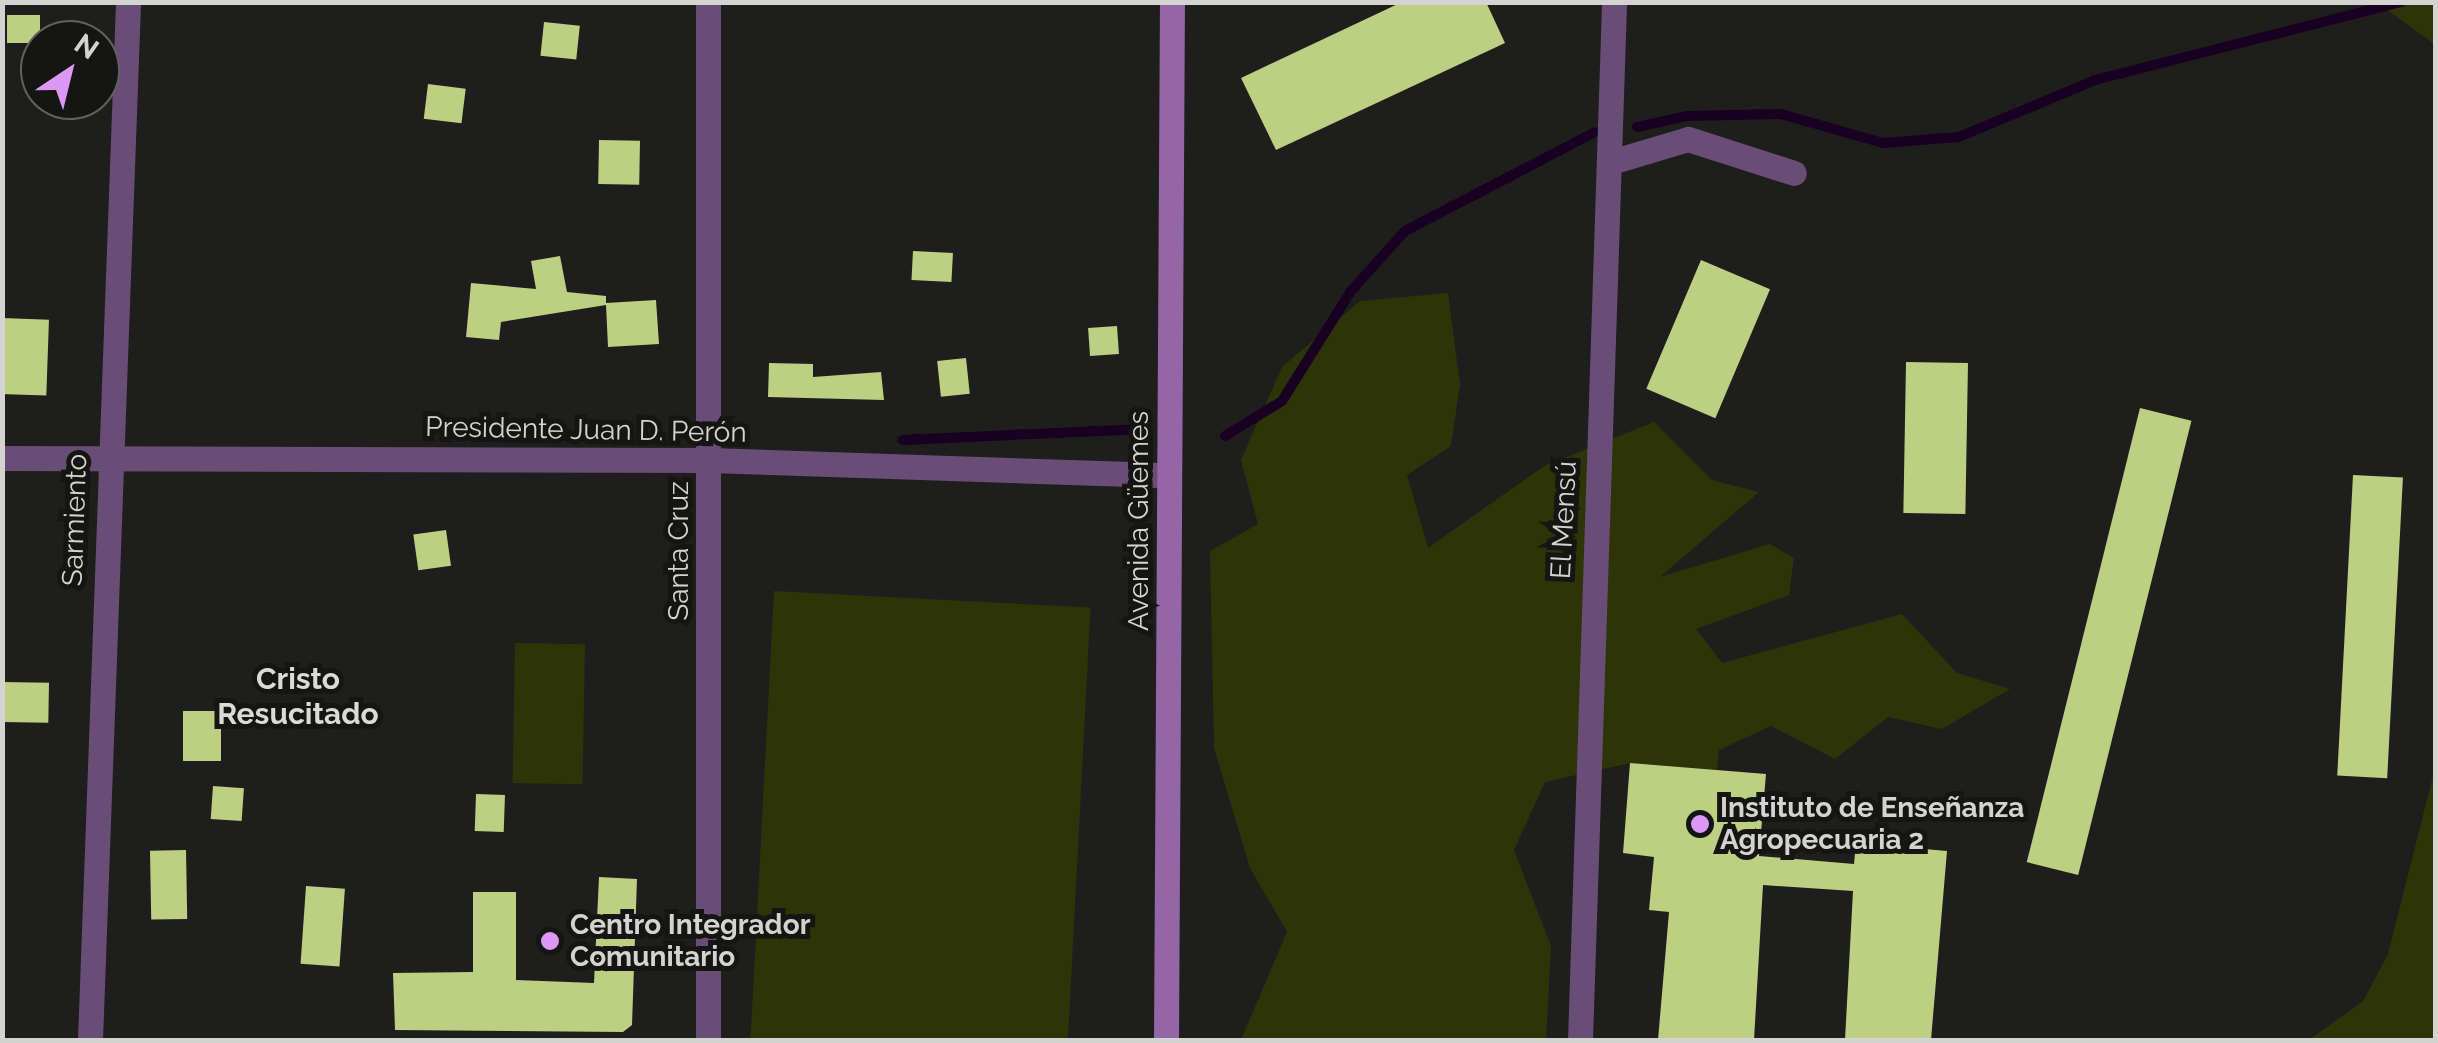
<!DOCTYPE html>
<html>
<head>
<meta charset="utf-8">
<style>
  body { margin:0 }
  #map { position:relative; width:2438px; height:1043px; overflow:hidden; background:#1e1f1c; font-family:Raleway,sans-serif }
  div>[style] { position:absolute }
  .green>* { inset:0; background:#2d3508; transform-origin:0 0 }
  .stream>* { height:10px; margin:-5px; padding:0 5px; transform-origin:5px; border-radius:5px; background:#190023 }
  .building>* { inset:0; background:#bdcf83; transform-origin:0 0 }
  .minor>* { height:25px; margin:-12.5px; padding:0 12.5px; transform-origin:12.5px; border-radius:12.5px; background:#6a4d76 }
  .secondary>* { height:25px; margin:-12.5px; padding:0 12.5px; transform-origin:12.5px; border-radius:12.5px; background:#9466a7 }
  .dots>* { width:28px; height:28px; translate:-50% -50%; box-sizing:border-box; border:5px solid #151613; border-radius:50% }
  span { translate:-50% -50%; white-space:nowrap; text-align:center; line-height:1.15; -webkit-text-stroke:10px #151613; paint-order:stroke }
  .street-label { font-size:28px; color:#d3d4d2 }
  .poi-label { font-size:28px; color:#d3d4d2; font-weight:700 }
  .left { translate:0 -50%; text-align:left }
  .neighbourhood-label { font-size:30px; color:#dadbd6; font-weight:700 }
  .frame { position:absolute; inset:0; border:5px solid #d3d4d2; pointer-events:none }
  .north { position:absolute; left:20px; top:20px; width:100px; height:100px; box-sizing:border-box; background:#151613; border:2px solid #61625f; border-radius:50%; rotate:35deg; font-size:28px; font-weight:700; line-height:40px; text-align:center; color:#d3d4d2 }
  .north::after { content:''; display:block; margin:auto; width:35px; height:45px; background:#db99f5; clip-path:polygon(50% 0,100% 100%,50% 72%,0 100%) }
</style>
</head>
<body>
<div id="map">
  <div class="green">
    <i style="clip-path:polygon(2378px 3px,2435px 3px,2435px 47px,2434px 44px)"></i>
    <i style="clip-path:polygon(1448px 293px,1460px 384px,1451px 446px,1407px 475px,1428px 548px,1544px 466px,1654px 422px,1712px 480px,1759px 492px,1660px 577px,1770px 544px,1794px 558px,1789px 595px,1696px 629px,1722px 663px,1902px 614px,1957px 673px,2010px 689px,1942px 729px,1888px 717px,1835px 759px,1771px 726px,1719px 750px,1717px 770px,1630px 763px,1545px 782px,1514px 850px,1551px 946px,1546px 1040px,1241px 1040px,1287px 932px,1250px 868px,1214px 748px,1210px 551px,1258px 524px,1241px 460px,1282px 367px,1360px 301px)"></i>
    <i style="left:774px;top:591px;width:317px;height:449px;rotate:3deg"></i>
    <i style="left:515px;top:643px;width:70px;height:140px;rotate:1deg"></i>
    <i style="clip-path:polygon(2435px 768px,2435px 1040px,2309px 1040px,2363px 1001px,2388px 954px)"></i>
  </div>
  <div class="stream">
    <i style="left:1637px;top:127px;width:51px;rotate:-12.4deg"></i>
    <i style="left:1687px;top:116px;width:94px;rotate:-1.2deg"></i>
    <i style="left:1781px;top:114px;width:106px;rotate:15.9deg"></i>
    <i style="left:1883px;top:143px;width:76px;rotate:-4.5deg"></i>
    <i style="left:1959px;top:137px;width:147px;rotate:-22.7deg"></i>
    <i style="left:2095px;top:80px;width:316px;rotate:-14.3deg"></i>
    <i style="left:1225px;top:436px;width:67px;rotate:-31.6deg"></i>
    <i style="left:1282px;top:401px;width:130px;rotate:-57.9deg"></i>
    <i style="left:1351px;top:291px;width:81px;rotate:-48deg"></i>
    <i style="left:1405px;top:231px;width:214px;rotate:-27.5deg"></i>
    <i style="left:903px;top:440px;width:242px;rotate:-2.6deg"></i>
  </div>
  <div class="building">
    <i style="clip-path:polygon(1402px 2px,1486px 2px,1505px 43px,1276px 150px,1241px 78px)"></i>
    <i style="left:40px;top:15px;width:28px;height:33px;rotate:90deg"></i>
    <i style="left:544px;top:22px;width:36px;height:34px;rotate:6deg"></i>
    <i style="left:428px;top:84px;width:38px;height:35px;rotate:7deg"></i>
    <i style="left:599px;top:140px;width:41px;height:44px;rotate:1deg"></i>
    <i style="left:913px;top:251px;width:40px;height:29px;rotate:3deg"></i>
    <i style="clip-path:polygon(560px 256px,567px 292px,606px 296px,606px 303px,656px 300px,659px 344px,608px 347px,606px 305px,501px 322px,499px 340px,466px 337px,471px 283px,536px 289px,531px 261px)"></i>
    <i style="left:1701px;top:260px;width:75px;height:140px;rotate:23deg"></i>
    <i style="left:2px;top:318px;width:47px;height:76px;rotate:2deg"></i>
    <i style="left:1117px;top:326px;width:28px;height:29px;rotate:86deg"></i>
    <i style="left:966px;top:358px;width:36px;height:29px;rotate:84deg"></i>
    <i style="left:1906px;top:362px;width:62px;height:151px;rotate:1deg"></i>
    <i style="clip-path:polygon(769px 363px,813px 364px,813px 377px,881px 372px,884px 400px,768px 397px)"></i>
    <i style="left:2140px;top:408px;width:53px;height:468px;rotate:14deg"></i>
    <i style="left:2353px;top:475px;width:50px;height:301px;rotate:3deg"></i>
    <i style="left:446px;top:530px;width:36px;height:33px;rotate:82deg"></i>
    <i style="left:2px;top:682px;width:47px;height:40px;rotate:1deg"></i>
    <i style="left:183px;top:711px;width:38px;height:50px"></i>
    <i style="clip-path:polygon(1630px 763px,1766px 774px,1759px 856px,1854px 864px,1856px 843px,1947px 851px,1931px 1040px,1845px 1040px,1853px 891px,1763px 885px,1754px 1040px,1658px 1040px,1669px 912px,1649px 910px,1654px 857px,1623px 853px)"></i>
    <i style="left:213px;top:786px;width:31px;height:33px;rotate:4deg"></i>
    <i style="left:476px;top:794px;width:29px;height:37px;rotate:2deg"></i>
    <i style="left:186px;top:850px;width:69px;height:36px;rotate:89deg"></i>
    <i style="clip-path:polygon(599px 877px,637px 879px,632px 1025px,623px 1032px,395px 1030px,393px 973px,473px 972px,473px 892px,516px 892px,516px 980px,594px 983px)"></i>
    <i style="left:306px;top:886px;width:39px;height:78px;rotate:4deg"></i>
  </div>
  <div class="minor">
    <i style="left:708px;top:2px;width:1038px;rotate:90deg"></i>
    <i style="left:1611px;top:162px;width:80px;rotate:-16.6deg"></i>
    <i style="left:1688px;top:139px;width:111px;rotate:17.8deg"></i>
    <i style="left:2px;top:458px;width:707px;rotate:0.16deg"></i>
    <i style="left:709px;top:460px;width:460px;rotate:1.9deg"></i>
    <i style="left:90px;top:1040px;width:1039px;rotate:-87.9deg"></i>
    <i style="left:1580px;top:1040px;width:1039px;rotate:-88.12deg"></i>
  </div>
  <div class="secondary">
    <i style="left:1166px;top:1040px;width:1038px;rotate:-89.67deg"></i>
  </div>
  <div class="dots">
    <i style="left:1700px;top:824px;background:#db99f5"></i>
    <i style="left:550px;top:941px;background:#db99f5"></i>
  </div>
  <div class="street-label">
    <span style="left:586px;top:430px;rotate:1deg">Presidente Juan D. Perón</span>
    <span style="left:75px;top:520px;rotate:-88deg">Sarmiento</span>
    <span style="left:1564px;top:520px;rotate:-87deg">El Mensú</span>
    <span style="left:1139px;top:521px;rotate:-90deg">Avenida Güemes</span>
    <span style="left:679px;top:551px;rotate:-90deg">Santa Cruz</span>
  </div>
  <div class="poi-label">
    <span class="left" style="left:1720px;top:824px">Instituto de Enseñanza<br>Agropecuaria 2</span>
    <span class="left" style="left:570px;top:941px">Centro Integrador<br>Comunitario</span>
  </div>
  <div class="neighbourhood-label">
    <span style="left:298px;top:696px">Cristo<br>Resucitado</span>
  </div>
  <div class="frame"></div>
  <div class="north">N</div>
</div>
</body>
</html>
